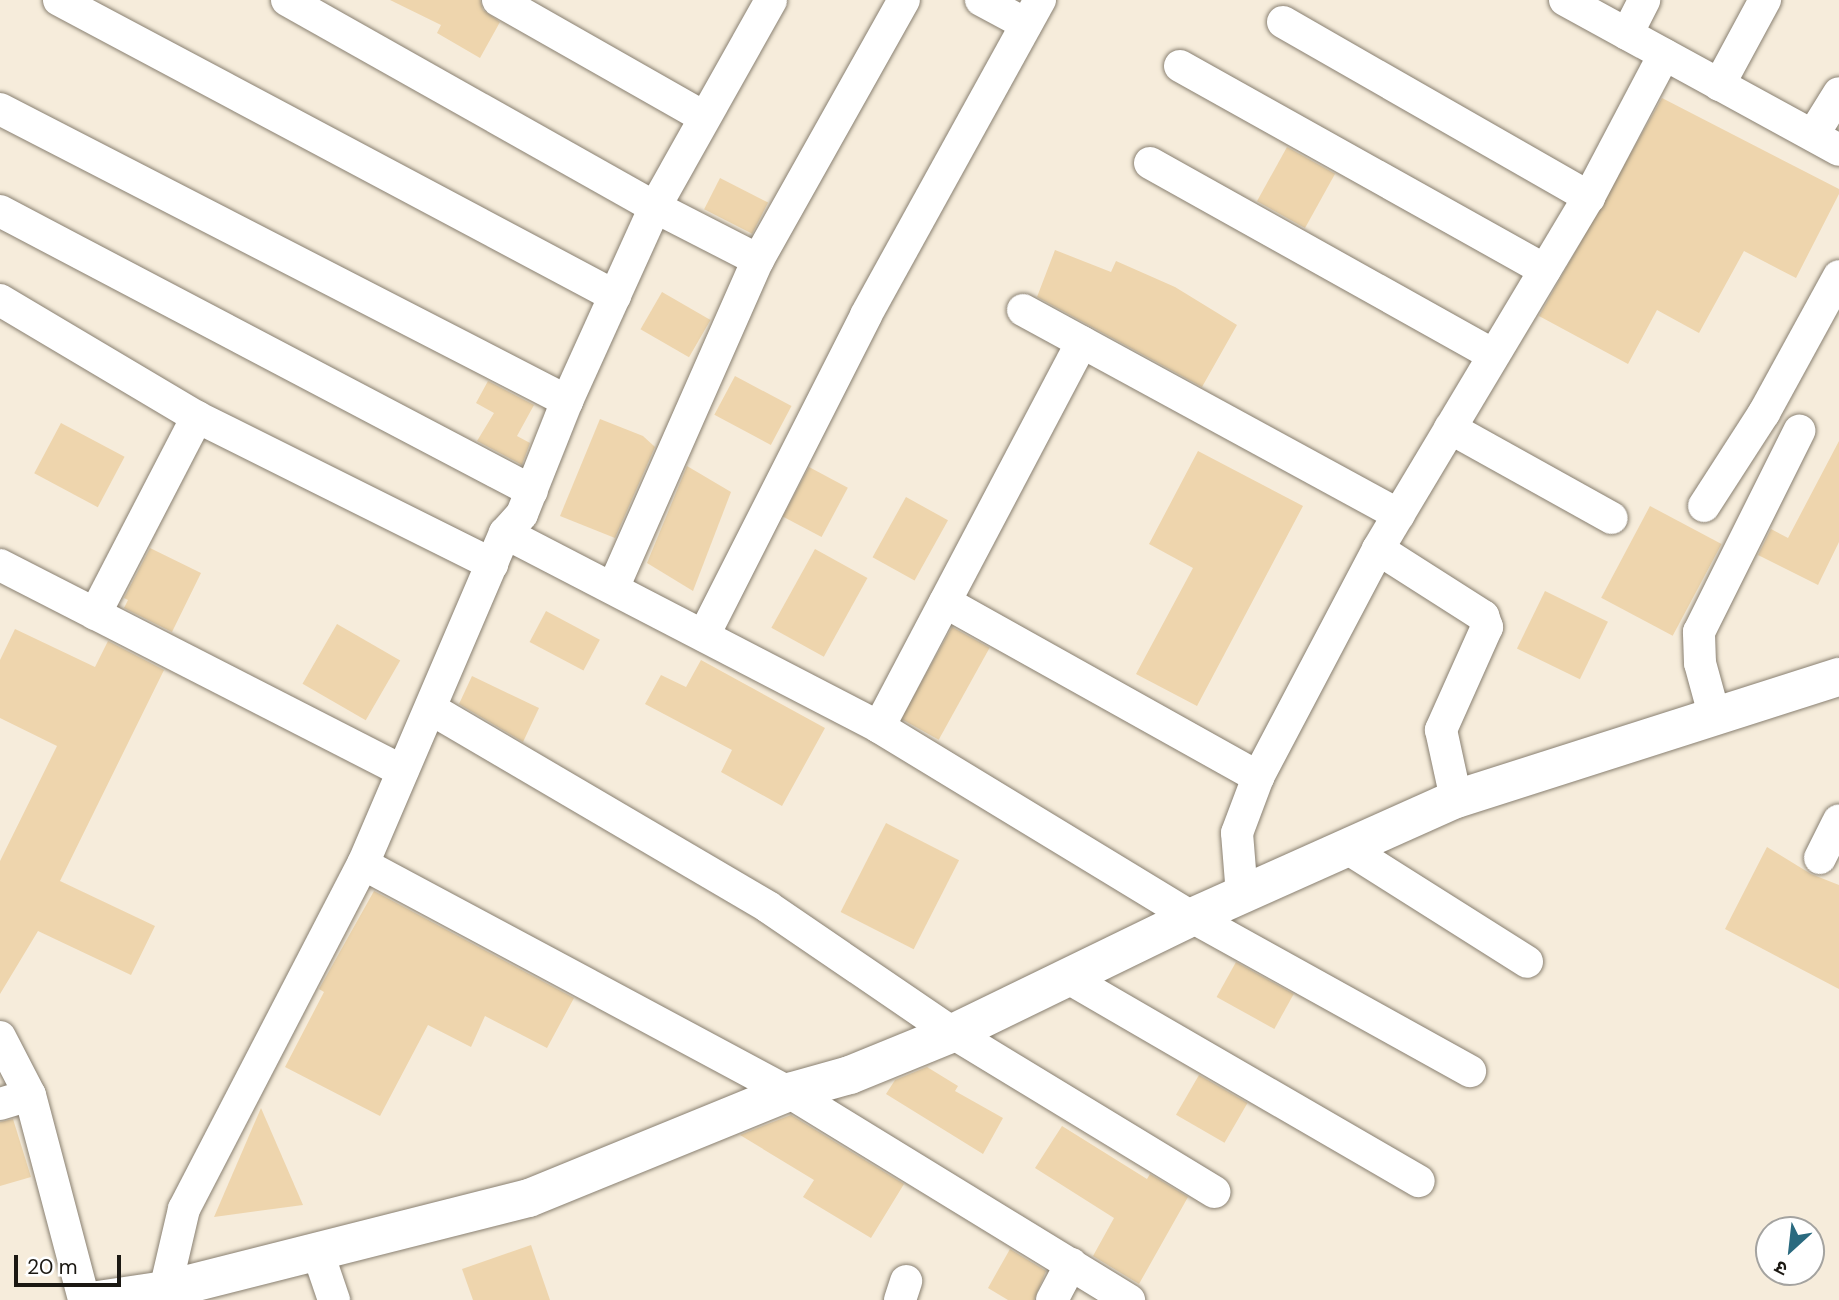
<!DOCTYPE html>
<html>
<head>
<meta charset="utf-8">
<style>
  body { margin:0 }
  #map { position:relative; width:1839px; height:1300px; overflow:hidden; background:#f6ecdb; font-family:"DM Sans","Noto Sans Devanagari",sans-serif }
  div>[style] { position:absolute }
  .building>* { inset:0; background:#eed5ad; transform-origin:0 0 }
  .roads { filter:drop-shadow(0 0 2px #898071) drop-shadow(0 0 2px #898071) }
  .minor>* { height:32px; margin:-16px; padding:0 16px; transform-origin:16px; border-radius:16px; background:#fff }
  .tertiary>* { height:38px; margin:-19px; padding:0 19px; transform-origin:19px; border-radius:19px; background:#fff }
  span { translate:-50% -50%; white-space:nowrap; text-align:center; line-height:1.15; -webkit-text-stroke:5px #fff; paint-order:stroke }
  .north { position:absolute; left:1755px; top:1216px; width:70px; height:70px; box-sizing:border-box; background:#fff; border:2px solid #a4a3a0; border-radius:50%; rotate:207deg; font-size:19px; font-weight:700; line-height:28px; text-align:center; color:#1b1812 }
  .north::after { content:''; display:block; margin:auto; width:24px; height:32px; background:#2a6a7f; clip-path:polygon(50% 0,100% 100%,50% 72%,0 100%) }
  .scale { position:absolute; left:14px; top:1255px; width:107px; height:32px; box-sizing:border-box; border:4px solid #1b1812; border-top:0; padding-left:9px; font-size:21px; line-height:24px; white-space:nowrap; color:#1b1812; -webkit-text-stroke:5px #fff; paint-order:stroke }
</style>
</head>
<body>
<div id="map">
  <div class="building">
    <i style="clip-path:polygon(390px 0,480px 0,483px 10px,500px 22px,480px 58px,437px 33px,441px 25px)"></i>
    <i style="clip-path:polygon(1662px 98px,1839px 189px,1839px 194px,1796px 278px,1744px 251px,1699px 333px,1657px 310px,1628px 364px,1539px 316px)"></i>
    <i style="left:1287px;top:147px;width:55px;height:62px;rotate:29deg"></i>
    <i style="left:720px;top:178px;width:54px;height:35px;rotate:27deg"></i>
    <i style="clip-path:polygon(1055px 250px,1111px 272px,1116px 261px,1175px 287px,1237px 325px,1202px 387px,1037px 297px)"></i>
    <i style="left:662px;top:292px;width:56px;height:43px;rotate:30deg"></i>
    <i style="left:735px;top:376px;width:64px;height:44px;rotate:28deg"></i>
    <i style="clip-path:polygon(488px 381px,534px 405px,517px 436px,530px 443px,522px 465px,477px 441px,494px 413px,476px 403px)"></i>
    <i style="clip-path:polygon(600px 419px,643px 436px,655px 447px,615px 538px,560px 516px)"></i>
    <i style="left:61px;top:423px;width:72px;height:57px;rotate:28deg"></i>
    <i style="clip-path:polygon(1839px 441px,1839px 542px,1818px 585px,1758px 555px,1771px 529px,1788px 538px)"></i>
    <i style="clip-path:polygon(1198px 451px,1303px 506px,1197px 706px,1136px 674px,1193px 568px,1149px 544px)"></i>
    <i style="clip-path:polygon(687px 466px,731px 492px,693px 591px,647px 563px)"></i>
    <i style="left:809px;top:467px;width:44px;height:56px;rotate:28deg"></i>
    <i style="left:906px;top:497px;width:48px;height:69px;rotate:29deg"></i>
    <i style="left:1650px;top:506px;width:81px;height:104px;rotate:28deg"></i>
    <i style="clip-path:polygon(150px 548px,201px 573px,172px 632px,124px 608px,128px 600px,124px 598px)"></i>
    <i style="left:815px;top:549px;width:60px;height:90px;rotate:29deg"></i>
    <i style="left:1545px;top:591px;width:70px;height:64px;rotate:26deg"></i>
    <i style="left:546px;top:611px;width:61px;height:35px;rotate:28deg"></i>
    <i style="left:337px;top:624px;width:73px;height:69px;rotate:30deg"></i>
    <i style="left:952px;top:627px;width:43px;height:105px;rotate:29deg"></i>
    <i style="clip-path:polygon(15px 629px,95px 667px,108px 641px,164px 670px,60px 881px,155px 926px,131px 975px,38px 931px,0 994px,0 861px,57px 746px,0 718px,0 660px)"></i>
    <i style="clip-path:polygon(701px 660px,825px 728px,782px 806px,721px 772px,732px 750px,645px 704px,661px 675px,686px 687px)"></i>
    <i style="clip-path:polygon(472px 676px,539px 708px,523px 742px,459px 704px)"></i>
    <i style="left:886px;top:823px;width:82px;height:100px;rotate:27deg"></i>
    <i style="clip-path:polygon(1767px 847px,1811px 874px,1839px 885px,1839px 989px,1725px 929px)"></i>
    <i style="clip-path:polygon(374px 891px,574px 998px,547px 1048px,485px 1016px,471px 1047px,428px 1025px,380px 1116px,285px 1067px,324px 992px,319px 989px)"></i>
    <i style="left:1236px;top:962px;width:66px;height:40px;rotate:29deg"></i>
    <i style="clip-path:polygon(927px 1067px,958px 1086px,955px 1091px,1003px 1118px,983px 1154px,886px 1094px,895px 1080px)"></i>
    <i style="left:1199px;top:1075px;width:56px;height:46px;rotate:30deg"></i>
    <i style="clip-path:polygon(261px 1108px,303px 1205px,214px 1217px)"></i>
    <i style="clip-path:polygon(791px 1115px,904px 1184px,871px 1238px,803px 1197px,814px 1180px,740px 1135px)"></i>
    <i style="clip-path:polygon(13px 1119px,31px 1177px,0 1186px,0 1122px)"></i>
    <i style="clip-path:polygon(1062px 1126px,1147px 1179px,1150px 1174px,1188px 1197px,1139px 1284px,1093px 1256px,1114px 1218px,1035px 1168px)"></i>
    <i style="clip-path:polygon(531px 1245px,550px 1300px,473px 1300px,462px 1269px)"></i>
    <i style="clip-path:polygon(1010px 1249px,1046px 1271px,1034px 1300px,1008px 1300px,988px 1288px)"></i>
  </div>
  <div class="roads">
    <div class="minor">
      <i style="left:59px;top:0;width:630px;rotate:28.03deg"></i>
      <i style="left:287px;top:0;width:422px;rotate:29.4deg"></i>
      <i style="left:655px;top:207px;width:116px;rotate:27.2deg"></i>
      <i style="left:498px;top:0;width:237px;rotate:29.6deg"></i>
      <i style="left:981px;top:0;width:51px;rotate:28.1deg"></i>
      <i style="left:1565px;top:0;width:312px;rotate:28.7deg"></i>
      <i style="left:1283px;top:22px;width:353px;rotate:29.8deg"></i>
      <i style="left:1627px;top:34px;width:38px;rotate:-63deg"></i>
      <i style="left:1180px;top:66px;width:418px;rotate:29.2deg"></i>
      <i style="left:1719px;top:85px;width:97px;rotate:-61.6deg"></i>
      <i style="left:0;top:109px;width:638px;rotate:27.25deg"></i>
      <i style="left:1813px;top:135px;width:49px;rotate:-58.2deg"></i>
      <i style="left:1150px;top:163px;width:393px;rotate:29.2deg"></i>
      <i style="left:0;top:211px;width:601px;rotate:27.76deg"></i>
      <i style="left:0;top:300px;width:229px;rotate:30.7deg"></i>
      <i style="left:197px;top:417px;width:330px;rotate:26.5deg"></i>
      <i style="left:1023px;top:310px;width:428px;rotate:28.6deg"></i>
      <i style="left:1450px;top:428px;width:185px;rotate:29.1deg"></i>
      <i style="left:1704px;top:506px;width:111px;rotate:-57.2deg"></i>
      <i style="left:1764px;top:413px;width:156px;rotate:-61.3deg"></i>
      <i style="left:505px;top:533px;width:421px;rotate:27.4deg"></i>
      <i style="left:879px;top:727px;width:366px;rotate:31.3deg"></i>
      <i style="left:1192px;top:917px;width:318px;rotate:29deg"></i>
      <i style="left:1378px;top:549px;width:125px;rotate:32.5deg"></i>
      <i style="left:1483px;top:616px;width:12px;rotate:70deg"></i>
      <i style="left:1487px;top:627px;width:113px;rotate:114.1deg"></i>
      <i style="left:1441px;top:730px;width:71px;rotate:77.7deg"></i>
      <i style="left:0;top:565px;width:452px;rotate:27.1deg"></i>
      <i style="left:614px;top:586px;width:356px;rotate:-66.2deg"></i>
      <i style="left:758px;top:260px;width:298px;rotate:-60.7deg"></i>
      <i style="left:945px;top:602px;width:359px;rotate:29.2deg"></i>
      <i style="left:95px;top:614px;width:222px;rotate:-62.6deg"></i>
      <i style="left:705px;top:633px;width:356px;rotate:-63.1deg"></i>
      <i style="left:866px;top:315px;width:360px;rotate:-61.1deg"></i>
      <i style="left:431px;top:709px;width:391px;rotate:30.4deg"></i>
      <i style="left:768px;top:907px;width:224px;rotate:34.3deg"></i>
      <i style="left:953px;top:1033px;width:306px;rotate:31.3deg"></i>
      <i style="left:1715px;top:718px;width:57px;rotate:-105.3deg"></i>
      <i style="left:1700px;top:663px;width:31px;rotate:-92deg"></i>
      <i style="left:1699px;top:632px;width:225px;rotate:-63.5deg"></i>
      <i style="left:879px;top:727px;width:435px;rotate:-62.2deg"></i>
      <i style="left:1347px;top:848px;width:213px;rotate:32.3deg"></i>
      <i style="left:1820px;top:858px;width:42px;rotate:-63.4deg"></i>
      <i style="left:363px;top:864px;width:483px;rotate:28.2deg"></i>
      <i style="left:789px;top:1092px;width:399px;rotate:31.5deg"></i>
      <i style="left:1242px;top:895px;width:62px;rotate:-94.6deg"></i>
      <i style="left:1237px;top:833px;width:60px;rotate:-69.4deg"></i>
      <i style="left:1258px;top:777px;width:258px;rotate:-62.2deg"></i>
      <i style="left:1378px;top:549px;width:410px;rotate:-59.1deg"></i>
      <i style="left:1589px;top:197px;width:161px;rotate:-62.2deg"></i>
      <i style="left:1070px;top:979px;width:403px;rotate:30.1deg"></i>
      <i style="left:0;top:1037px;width:65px;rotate:62.7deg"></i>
      <i style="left:30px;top:1095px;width:212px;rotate:75.2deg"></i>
      <i style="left:0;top:1104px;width:31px;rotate:-17deg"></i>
      <i style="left:317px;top:1250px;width:53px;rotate:71.2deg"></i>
      <i style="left:168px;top:1300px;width:10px;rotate:-107deg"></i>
      <i style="left:165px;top:1290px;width:83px;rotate:-76.8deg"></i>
      <i style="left:184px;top:1209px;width:389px;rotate:-62.6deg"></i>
      <i style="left:363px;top:864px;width:360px;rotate:-66.8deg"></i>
      <i style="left:505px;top:533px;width:25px;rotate:-48deg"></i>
      <i style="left:522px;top:514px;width:122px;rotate:-68.3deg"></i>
      <i style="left:567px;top:401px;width:213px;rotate:-65.6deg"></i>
      <i style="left:655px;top:207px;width:237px;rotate:-60.7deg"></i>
      <i style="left:900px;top:1300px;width:20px;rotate:-72deg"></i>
      <i style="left:1052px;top:1300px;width:41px;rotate:-62.2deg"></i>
    </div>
    <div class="tertiary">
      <i style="left:98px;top:1300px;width:68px;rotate:-8.5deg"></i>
      <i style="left:165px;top:1290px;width:375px;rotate:-14.2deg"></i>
      <i style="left:529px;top:1198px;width:281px;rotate:-22.2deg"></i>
      <i style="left:789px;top:1092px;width:63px;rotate:-15.6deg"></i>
      <i style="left:850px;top:1075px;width:111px;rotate:-22.2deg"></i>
      <i style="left:953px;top:1033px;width:266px;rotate:-25.9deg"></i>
      <i style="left:1192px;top:917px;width:289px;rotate:-24.1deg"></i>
      <i style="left:1456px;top:799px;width:402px;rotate:-17.7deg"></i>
    </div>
  </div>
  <div class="north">उ</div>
  <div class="scale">20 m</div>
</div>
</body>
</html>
